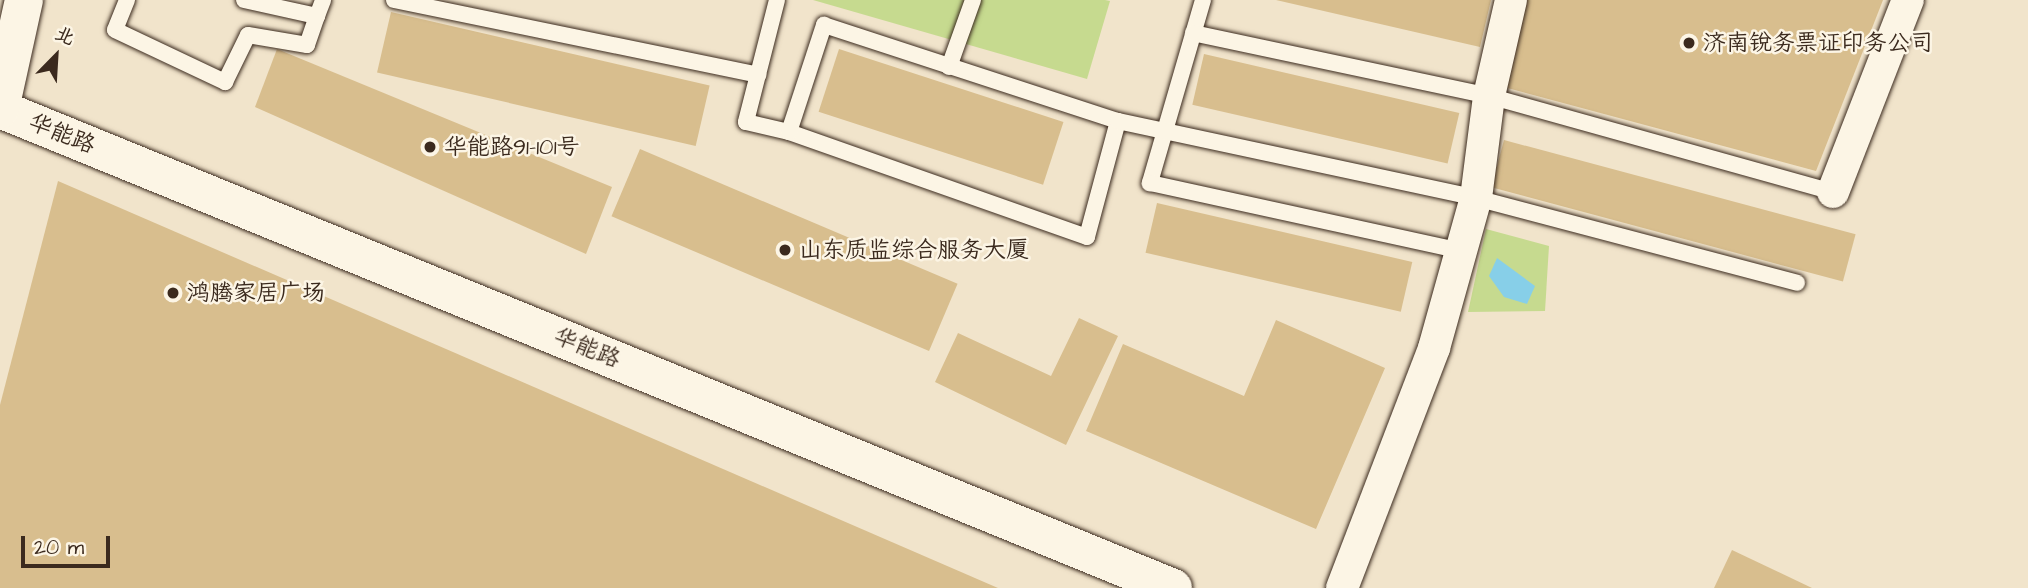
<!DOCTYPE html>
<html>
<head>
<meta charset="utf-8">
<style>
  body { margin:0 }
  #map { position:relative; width:2028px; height:588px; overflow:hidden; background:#f1e4cb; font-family:"Architects Daughter","LXGW WenKai TC",sans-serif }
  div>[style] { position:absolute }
  .green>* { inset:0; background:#c6da8f }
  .water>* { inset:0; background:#87cfe8 }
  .building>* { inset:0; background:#d8be8e; transform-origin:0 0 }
  .roads { filter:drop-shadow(0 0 2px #3b2a1e) drop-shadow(0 0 2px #3b2a1e) }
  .lane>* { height:16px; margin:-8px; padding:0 8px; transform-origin:8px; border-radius:8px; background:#fcf5e5 }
  .street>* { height:32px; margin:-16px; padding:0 16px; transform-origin:16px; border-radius:16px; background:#fcf5e5 }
  .secondary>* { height:38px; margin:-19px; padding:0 19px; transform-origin:19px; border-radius:19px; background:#fcf5e5 }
  .dots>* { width:19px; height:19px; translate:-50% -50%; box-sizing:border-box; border:4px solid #fcf5e5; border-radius:50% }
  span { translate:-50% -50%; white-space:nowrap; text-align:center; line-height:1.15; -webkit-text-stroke:5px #fcf5e5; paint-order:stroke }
  .poi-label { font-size:23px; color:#3b2a1e }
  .left { translate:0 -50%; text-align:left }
  .street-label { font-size:23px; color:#3b2a1e }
  .north { position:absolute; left:21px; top:21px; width:70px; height:70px; -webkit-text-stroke:5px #fcf5e5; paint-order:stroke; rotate:24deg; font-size:19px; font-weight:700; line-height:28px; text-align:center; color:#3b2a1e }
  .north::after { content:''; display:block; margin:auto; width:24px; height:32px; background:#3b2a1e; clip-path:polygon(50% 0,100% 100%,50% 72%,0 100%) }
  .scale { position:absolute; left:21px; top:536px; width:89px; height:32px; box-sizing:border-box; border:4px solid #3b2a1e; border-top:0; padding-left:9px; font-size:21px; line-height:24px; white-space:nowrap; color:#3b2a1e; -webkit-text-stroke:5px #fcf5e5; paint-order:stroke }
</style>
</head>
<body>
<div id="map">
  <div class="green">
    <i style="clip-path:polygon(813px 0,1105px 0,1110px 1px,1087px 79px)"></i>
    <i style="clip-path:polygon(1486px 229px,1549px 246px,1545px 311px,1468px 312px)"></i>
  </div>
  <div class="water">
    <i style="clip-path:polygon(1497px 258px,1535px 286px,1527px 304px,1504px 297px,1489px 276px)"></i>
  </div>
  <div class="building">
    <i style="clip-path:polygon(1276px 0,1491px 0,1480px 47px)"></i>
    <i style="clip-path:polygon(1525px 0,1883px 0,1816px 171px,1500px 86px)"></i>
    <i style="left:391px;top:12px;width:327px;height:62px;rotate:13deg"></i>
    <i style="clip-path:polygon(277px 49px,612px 187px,586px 254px,255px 107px)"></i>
    <i style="left:839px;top:49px;width:236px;height:66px;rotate:18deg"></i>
    <i style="left:1204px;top:54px;width:262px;height:52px;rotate:13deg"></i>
    <i style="left:1504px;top:140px;width:364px;height:49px;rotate:15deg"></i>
    <i style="left:640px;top:149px;width:345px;height:73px;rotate:23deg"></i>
    <i style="clip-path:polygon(58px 181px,998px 588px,0 588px,0 405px)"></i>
    <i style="left:1157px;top:203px;width:262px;height:51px;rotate:13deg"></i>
    <i style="clip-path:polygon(1079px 318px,1118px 336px,1066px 445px,935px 382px,958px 333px,1051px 376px)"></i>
    <i style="clip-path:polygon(1276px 320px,1385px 368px,1316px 529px,1086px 431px,1123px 344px,1244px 396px)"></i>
    <i style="clip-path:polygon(1732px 550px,1812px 588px,1714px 588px)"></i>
  </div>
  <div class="roads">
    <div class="lane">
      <i style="left:127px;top:0;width:32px;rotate:112deg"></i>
      <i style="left:115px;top:30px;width:122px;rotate:25.3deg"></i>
      <i style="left:225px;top:82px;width:52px;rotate:-63.9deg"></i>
      <i style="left:248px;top:35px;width:60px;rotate:9.6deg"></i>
      <i style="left:307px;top:45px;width:31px;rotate:-71deg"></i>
      <i style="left:244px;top:0;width:75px;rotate:12.4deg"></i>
      <i style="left:317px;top:16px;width:17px;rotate:-69deg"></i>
      <i style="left:394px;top:0;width:372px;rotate:11.6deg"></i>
      <i style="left:777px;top:0;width:126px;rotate:104.3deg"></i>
      <i style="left:746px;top:122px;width:44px;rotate:13.1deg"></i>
      <i style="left:1203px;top:0;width:191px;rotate:106.2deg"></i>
      <i style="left:1150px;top:183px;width:318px;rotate:12.3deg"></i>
      <i style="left:824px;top:25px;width:309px;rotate:18.1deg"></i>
      <i style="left:1118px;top:121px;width:120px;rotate:105deg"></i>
      <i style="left:1087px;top:237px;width:316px;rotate:-160.6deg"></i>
      <i style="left:789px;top:132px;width:113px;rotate:-71.9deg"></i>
      <i style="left:1193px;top:33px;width:303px;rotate:12deg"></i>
      <i style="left:1489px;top:96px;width:357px;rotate:15.6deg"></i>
      <i style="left:949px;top:67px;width:71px;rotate:-70.3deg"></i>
      <i style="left:1118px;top:121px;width:366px;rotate:12.1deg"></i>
      <i style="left:1476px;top:198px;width:332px;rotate:14.8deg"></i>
    </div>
    <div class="street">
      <i style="left:1833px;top:192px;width:206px;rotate:-68.7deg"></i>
      <i style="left:1342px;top:588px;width:257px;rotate:-69deg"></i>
      <i style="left:1434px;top:348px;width:156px;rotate:-74.4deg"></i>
      <i style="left:1476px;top:198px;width:103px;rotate:-82.7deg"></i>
      <i style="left:1489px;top:96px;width:98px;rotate:-77.1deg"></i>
    </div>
    <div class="secondary">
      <i style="left:0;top:109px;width:1267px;rotate:22.21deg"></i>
      <i style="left:0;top:109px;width:112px;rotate:-77.6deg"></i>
    </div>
  </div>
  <div class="dots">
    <i style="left:1689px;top:43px;background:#3b2a1e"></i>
    <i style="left:430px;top:147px;background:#3b2a1e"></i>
    <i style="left:785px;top:250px;background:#3b2a1e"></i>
    <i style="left:173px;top:293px;background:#3b2a1e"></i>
  </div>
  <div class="poi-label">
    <span class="left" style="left:1703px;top:43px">济南锐务票证印务公司</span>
    <span class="left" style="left:444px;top:147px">华能路91-101号</span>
    <span class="left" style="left:799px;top:250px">山东质监综合服务大厦</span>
    <span class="left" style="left:187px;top:293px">鸿腾家居广场</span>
  </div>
  <div class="street-label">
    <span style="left:62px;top:134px;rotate:22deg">华能路</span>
    <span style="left:587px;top:348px;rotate:22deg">华能路</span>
  </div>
  <div class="north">北</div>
  <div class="scale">20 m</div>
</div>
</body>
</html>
